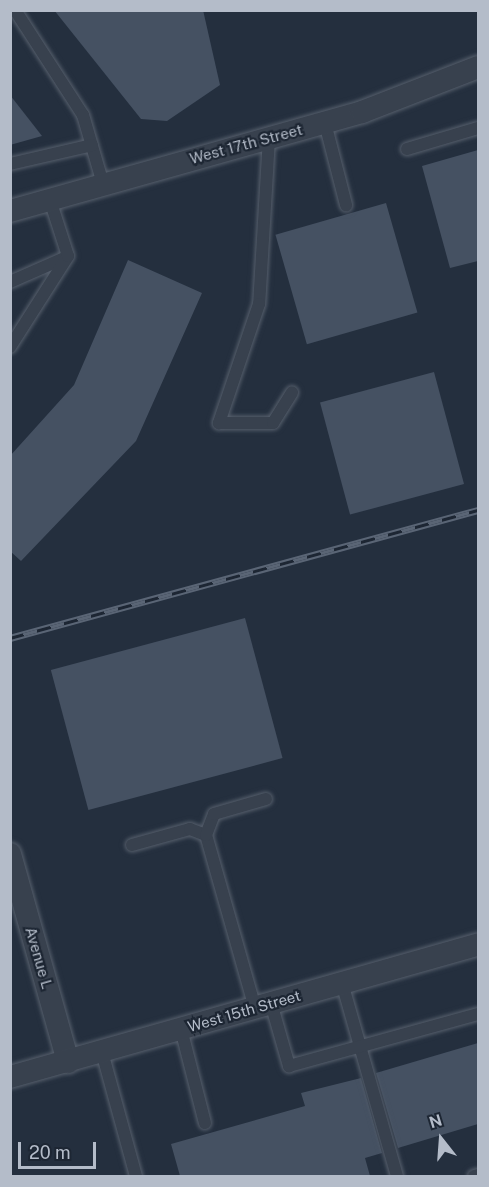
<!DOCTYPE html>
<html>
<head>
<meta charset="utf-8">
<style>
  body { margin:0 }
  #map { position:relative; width:489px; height:1187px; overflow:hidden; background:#242f3e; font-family:"Public Sans",sans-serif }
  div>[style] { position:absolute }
  .building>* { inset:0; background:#455162; transform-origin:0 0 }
  .roads { filter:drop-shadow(0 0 2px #565f6c) drop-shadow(0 0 2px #565f6c) }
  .lane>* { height:12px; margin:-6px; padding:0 6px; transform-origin:6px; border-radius:6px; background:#38414e }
  .street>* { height:22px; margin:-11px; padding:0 11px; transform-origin:11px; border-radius:11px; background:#38414e }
  .rail>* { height:7px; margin-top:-3.5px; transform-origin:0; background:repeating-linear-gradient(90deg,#1d2633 0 14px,#5a6575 0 28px); box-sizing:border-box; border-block:2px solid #5a6575 }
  span { translate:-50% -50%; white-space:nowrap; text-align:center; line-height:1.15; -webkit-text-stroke:4.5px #1d2633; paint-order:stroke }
  .street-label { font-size:15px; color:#b4bcc9 }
  .frame { position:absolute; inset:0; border:12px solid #b4bcc9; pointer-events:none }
  .north { position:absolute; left:411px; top:1109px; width:60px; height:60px; -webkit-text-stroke:4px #1d2633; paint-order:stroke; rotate:343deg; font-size:16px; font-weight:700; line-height:24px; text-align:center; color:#b4bcc9 }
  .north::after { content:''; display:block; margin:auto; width:21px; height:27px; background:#b4bcc9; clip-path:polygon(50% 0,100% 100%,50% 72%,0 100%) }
  .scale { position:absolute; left:18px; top:1142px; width:78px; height:27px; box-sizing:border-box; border:3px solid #b4bcc9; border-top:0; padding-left:8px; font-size:18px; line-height:21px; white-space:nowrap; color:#b4bcc9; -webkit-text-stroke:4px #1d2633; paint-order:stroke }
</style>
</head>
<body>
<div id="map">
  <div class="building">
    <i style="clip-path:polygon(54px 10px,203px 10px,220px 85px,167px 121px,141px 119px)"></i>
    <i style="clip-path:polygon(10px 95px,42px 136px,10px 145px)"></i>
    <i style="clip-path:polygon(478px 150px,478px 261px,450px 268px,422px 166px)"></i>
    <i style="left:386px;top:203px;width:114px;height:115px;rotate:74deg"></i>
    <i style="clip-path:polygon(128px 260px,202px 293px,136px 441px,21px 561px,10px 551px,10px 456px,74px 385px)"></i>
    <i style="left:434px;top:372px;width:116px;height:118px;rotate:75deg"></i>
    <i style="left:245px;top:618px;width:145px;height:201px;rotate:75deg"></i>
    <i style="clip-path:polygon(478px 1043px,478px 1124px,398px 1148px,376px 1073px)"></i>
    <i style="clip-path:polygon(361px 1078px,382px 1153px,365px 1158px,370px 1176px,180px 1176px,171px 1144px,305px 1106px,301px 1093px)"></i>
  </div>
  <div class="roads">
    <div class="lane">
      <i style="left:15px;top:10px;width:125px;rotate:57.1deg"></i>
      <i style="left:83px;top:115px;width:72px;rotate:73.8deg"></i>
      <i style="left:325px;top:123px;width:85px;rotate:75.6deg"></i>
      <i style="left:269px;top:138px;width:166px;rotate:93.4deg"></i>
      <i style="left:259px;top:304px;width:126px;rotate:108.6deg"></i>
      <i style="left:219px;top:423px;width:54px"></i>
      <i style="left:273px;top:423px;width:36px;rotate:-58deg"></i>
      <i style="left:407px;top:149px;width:74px;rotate:-16.5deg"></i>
      <i style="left:10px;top:164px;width:84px;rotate:-13deg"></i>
      <i style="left:10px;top:282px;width:62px;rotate:-23.7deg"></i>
      <i style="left:10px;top:347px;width:108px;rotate:-57.5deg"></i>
      <i style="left:68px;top:256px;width:59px;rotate:-107.8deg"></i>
      <i style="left:132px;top:845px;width:60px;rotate:-15.4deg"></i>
      <i style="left:190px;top:829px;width:17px;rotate:21deg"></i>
      <i style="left:342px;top:983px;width:201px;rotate:74.1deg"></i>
      <i style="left:271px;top:1003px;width:66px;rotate:74.1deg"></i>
      <i style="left:289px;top:1066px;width:196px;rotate:-15.4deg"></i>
      <i style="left:255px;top:1008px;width:180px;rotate:-105.8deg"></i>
      <i style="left:206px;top:835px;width:22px;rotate:-69deg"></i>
      <i style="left:214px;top:814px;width:54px;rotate:-16.1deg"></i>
      <i style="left:181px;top:1029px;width:97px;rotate:75.7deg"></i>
      <i style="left:102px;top:1052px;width:129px;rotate:74.7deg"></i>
      <i style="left:474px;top:1176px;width:4px;rotate:-14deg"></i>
    </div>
    <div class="street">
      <i style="left:10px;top:211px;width:366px;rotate:-15.7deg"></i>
      <i style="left:362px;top:112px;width:124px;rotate:-21.2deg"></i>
      <i style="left:10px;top:854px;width:216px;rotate:74.4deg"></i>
      <i style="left:10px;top:1077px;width:486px;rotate:-15.8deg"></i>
    </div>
  </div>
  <div class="rail">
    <i style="left:10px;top:638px;width:485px;rotate:-15.3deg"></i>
  </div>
  <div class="street-label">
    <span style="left:246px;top:144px;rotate:-15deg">West 17th Street</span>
    <span style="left:39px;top:958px;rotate:74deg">Avenue L</span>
    <span style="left:244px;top:1011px;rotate:-16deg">West 15th Street</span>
  </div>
  <div class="frame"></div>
  <div class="north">N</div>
  <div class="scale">20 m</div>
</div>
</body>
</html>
